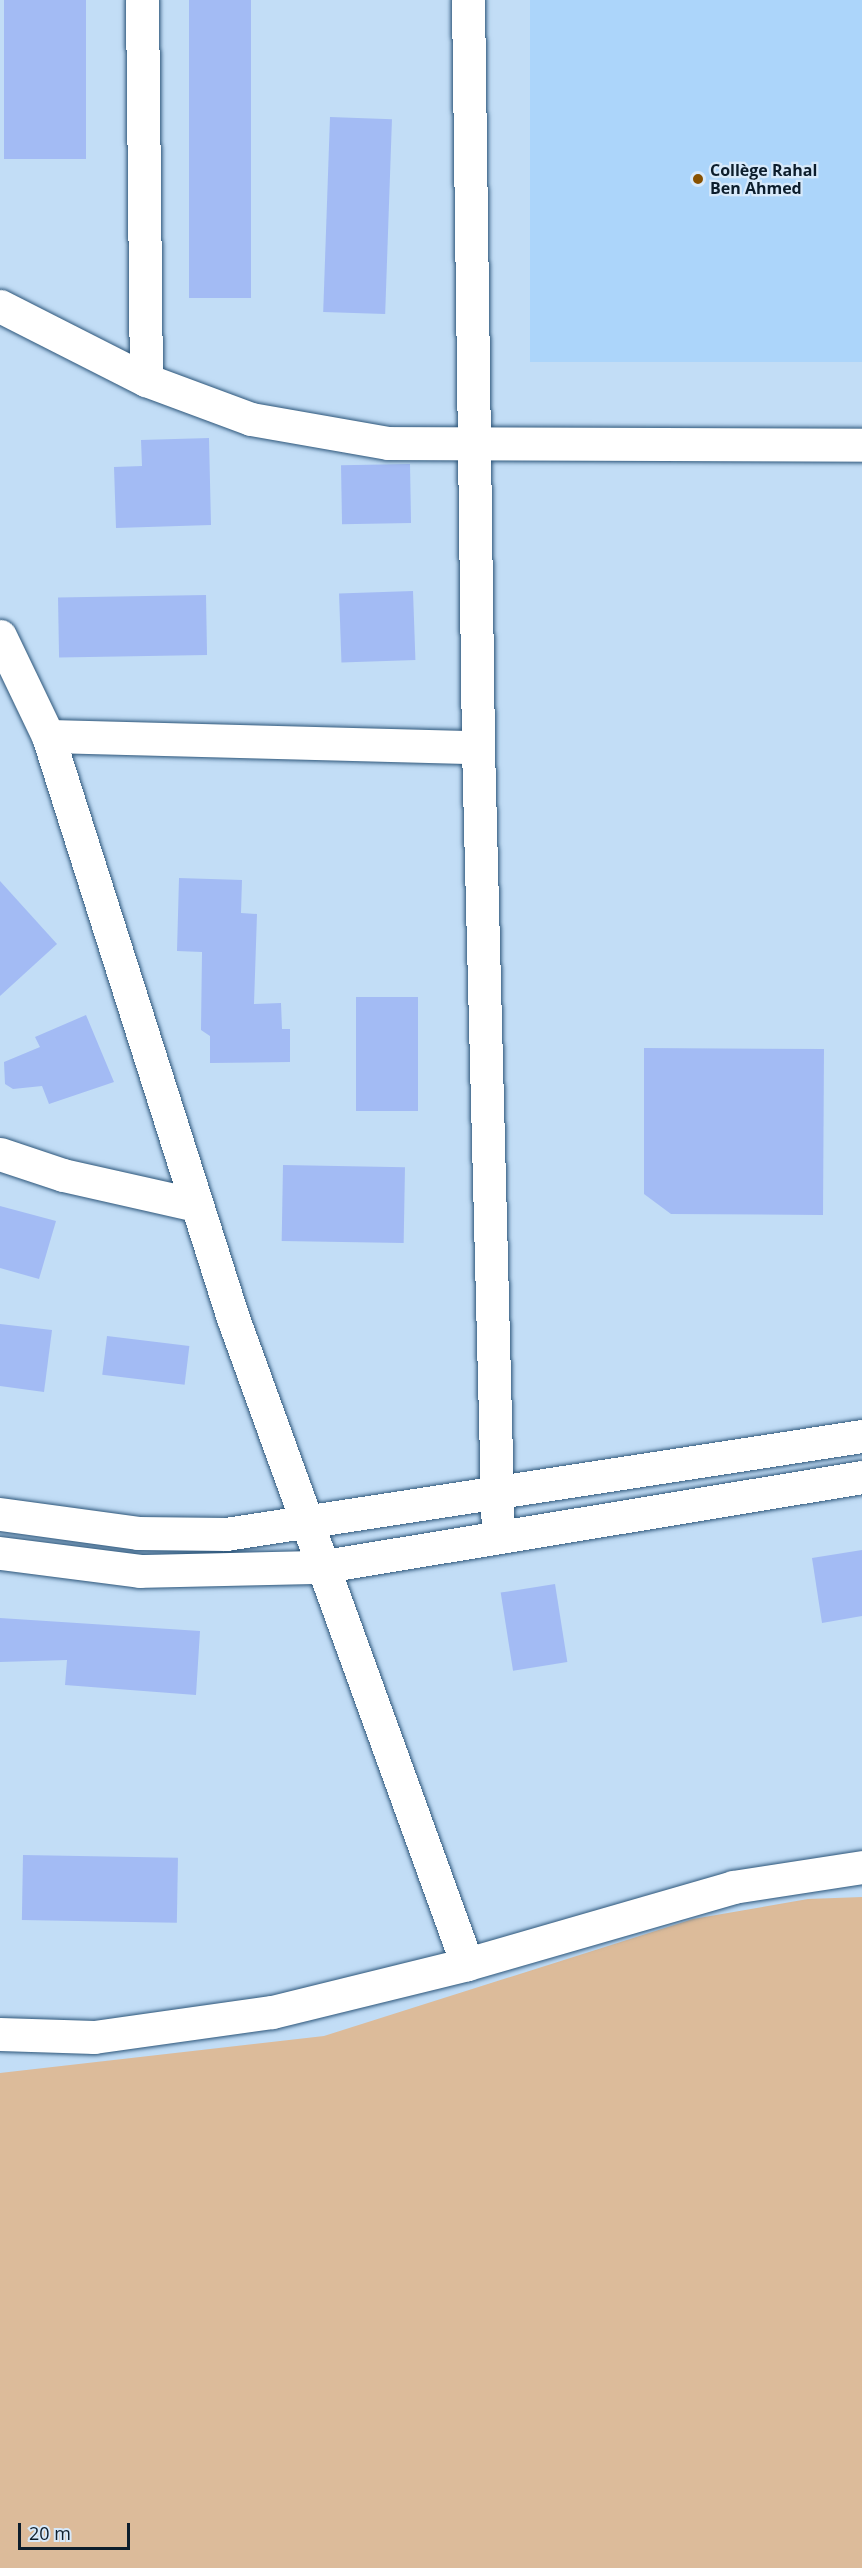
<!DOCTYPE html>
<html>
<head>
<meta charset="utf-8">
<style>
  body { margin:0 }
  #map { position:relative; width:862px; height:2568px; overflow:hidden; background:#c2ddf6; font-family:"Open Sans",sans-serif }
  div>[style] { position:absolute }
  .built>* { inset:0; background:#acd5fa; transform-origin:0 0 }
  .green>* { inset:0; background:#dcbb9a }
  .building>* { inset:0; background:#a3bbf4; transform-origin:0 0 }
  .roads { filter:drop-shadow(0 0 2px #2c5579) drop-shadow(0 0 2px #2c5579) }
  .minor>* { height:33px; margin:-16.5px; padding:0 16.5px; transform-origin:16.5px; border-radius:16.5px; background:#fff }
  .dots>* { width:16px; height:16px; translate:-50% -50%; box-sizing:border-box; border:3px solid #d7e9fa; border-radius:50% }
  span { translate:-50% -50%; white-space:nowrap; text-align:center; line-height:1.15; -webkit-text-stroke:4.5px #d7e9fa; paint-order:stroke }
  .poi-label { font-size:16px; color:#0c1d2c; font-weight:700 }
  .left { translate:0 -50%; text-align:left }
  .scale { position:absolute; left:18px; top:2523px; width:112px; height:27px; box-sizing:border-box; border:3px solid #0c1d2c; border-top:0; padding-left:8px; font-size:18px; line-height:21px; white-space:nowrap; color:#0c1d2c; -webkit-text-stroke:4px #d7e9fa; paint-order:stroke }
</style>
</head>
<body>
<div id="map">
  <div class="built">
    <i style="left:530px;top:0;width:332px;height:362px"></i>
  </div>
  <div class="green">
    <i style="clip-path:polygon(862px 1897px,862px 2568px,0 2568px,0 2073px,324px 2036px,693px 1919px,808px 1899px)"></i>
  </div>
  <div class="building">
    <i style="left:4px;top:0;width:82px;height:159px"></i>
    <i style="left:189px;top:0;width:62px;height:298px"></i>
    <i style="left:330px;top:117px;width:62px;height:195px;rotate:2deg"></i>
    <i style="clip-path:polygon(209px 438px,211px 525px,116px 528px,114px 467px,142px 466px,141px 440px)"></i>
    <i style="left:410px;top:464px;width:59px;height:69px;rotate:89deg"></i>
    <i style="left:413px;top:591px;width:69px;height:74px;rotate:88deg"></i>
    <i style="left:206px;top:595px;width:60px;height:148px;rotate:89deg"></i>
    <i style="clip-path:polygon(179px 878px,242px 880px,241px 913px,257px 914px,254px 1004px,281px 1003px,282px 1029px,290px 1029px,290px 1062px,210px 1063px,210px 1036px,201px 1030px,202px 952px,177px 951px)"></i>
    <i style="clip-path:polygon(0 881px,57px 944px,0 996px)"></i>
    <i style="left:418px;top:997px;width:114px;height:62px;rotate:90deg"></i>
    <i style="clip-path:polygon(86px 1015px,114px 1082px,49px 1104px,42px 1086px,13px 1089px,5px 1084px,4px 1062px,40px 1047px,35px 1037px)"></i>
    <i style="clip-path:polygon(644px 1048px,824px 1049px,823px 1215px,671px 1214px,644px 1194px)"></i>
    <i style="left:283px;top:1165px;width:122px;height:76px;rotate:1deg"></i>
    <i style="clip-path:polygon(0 1206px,56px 1221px,39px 1279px,0 1268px)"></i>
    <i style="clip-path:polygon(0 1324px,52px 1330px,44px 1392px,0 1386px)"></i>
    <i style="left:107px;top:1336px;width:83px;height:39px;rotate:7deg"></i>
    <i style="clip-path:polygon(862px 1550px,862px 1616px,822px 1623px,812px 1558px)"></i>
    <i style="left:555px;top:1584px;width:79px;height:55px;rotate:81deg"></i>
    <i style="clip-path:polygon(0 1618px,200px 1631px,196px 1695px,65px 1685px,67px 1660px,0 1662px)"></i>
    <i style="left:23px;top:1855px;width:155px;height:65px;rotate:1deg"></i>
  </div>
  <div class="roads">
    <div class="minor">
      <i style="left:142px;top:0;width:380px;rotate:89.4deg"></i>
      <i style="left:468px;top:0;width:747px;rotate:89.23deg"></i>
      <i style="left:478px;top:747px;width:790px;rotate:88.55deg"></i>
      <i style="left:0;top:306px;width:164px;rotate:26.9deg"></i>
      <i style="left:146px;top:380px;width:112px;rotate:20.4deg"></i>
      <i style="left:251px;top:419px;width:139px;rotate:9.9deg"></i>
      <i style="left:388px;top:443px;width:474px;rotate:0.2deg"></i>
      <i style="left:0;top:636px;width:111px;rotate:64.4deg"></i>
      <i style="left:48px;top:736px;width:611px;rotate:72.37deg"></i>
      <i style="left:233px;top:1318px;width:687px;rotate:70.09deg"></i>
      <i style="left:48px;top:736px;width:430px;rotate:1.5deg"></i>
      <i style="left:0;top:1154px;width:66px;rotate:18.4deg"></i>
      <i style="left:63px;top:1175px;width:136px;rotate:12.7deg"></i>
      <i style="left:0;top:1514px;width:139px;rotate:7.8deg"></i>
      <i style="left:138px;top:1533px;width:88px;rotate:0.7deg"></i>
      <i style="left:226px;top:1534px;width:644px;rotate:-8.76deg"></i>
      <i style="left:0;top:1553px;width:141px;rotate:7.3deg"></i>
      <i style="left:140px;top:1571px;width:179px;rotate:-1.3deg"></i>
      <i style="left:319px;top:1567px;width:550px;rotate:-9.41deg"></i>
      <i style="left:0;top:2034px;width:94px;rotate:1.8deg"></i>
      <i style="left:94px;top:2037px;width:180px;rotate:-8deg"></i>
      <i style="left:272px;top:2012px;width:201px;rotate:-13.8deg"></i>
      <i style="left:467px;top:1964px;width:277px;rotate:-16.1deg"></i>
      <i style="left:733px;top:1887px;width:131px;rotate:-8.8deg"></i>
    </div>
  </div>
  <div class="dots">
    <i style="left:698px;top:179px;background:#885100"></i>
  </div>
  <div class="poi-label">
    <span class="left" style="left:710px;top:179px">Collège Rahal<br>Ben Ahmed</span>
  </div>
  <div class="scale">20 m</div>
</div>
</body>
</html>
